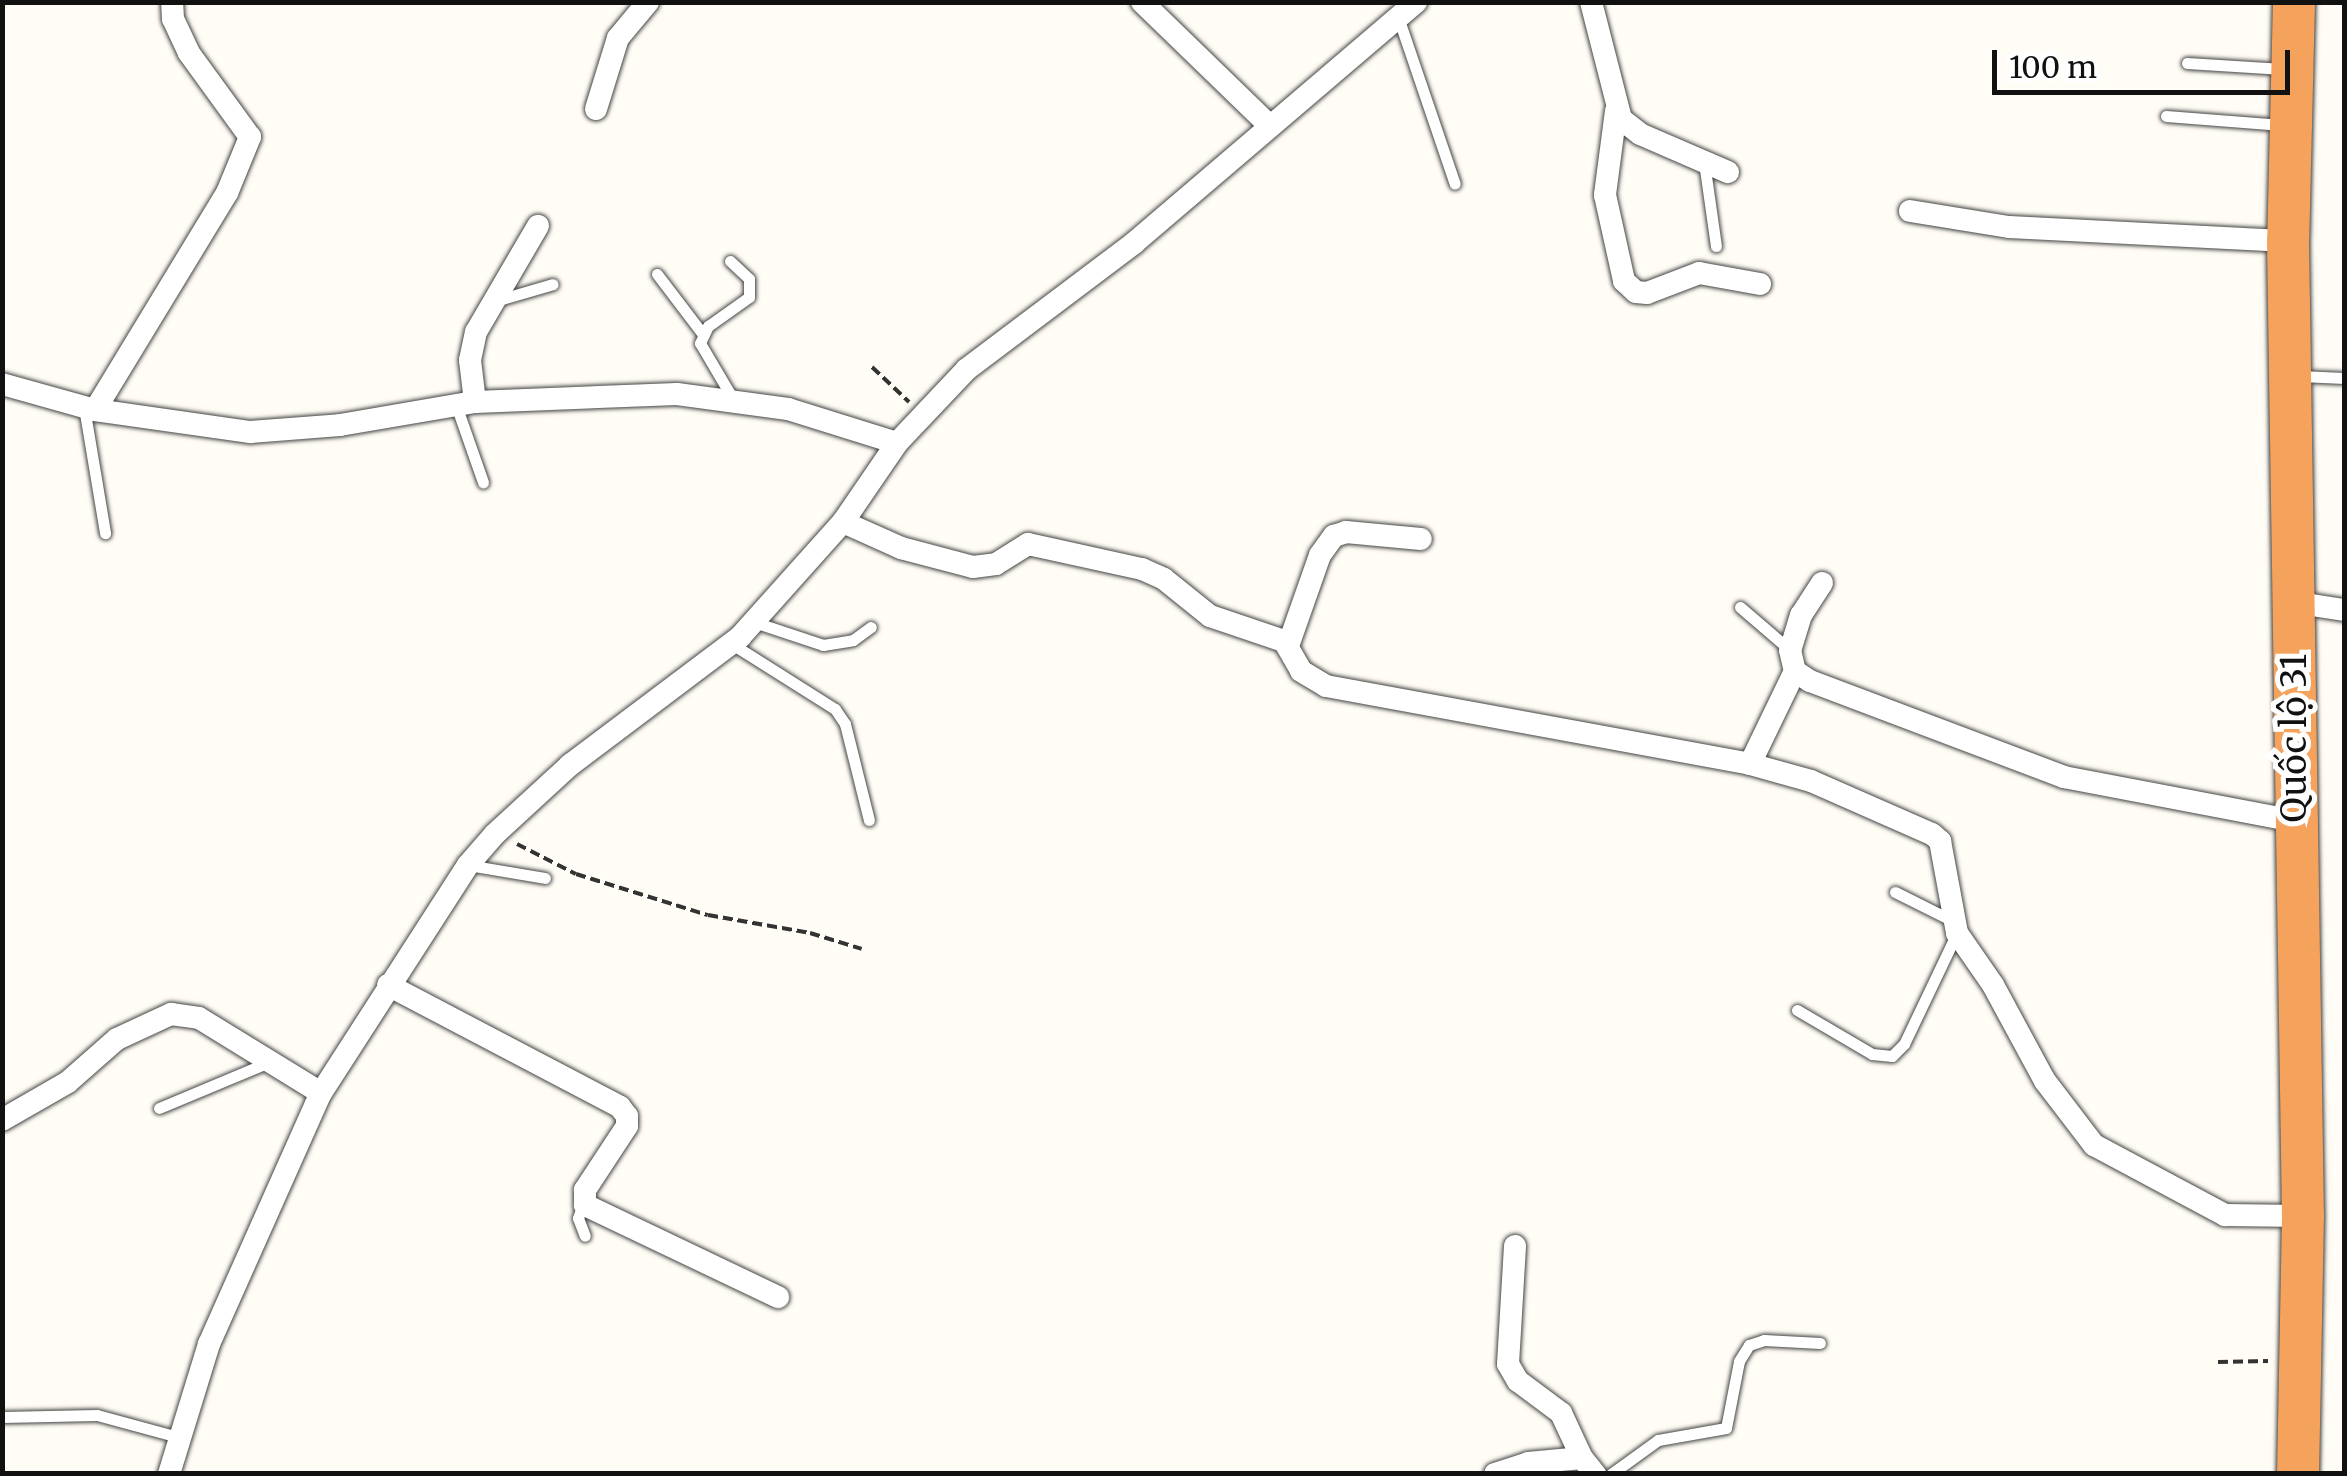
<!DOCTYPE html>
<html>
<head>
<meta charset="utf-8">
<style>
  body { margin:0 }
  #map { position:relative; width:2347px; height:1476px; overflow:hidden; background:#fffdf5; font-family:Merriweather,serif }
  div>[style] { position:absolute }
  .path>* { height:4px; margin-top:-2px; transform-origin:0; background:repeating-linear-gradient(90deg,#333 0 10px,transparent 0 15px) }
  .roads { filter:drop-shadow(0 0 2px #444) drop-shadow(0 0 2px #444) }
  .lane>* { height:11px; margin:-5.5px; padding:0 5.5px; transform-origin:5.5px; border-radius:5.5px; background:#fff }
  .street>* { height:22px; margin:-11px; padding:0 11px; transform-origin:11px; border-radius:11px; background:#fff }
  .highway>* { height:42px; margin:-21px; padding:0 21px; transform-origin:21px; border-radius:21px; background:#f5a25d }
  span { translate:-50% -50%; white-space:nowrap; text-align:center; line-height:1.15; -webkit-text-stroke:10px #fff; paint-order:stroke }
  .street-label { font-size:35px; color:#111 }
  .frame { position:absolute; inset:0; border:5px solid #111; pointer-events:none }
  .scale { position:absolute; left:1992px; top:50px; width:298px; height:45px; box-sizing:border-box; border:5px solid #111; border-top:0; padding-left:12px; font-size:30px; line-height:35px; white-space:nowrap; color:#111; -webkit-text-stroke:8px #fff; paint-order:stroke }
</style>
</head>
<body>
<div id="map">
  <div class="path">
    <i style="left:872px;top:367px;width:51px;rotate:43.4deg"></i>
    <i style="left:517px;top:844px;width:66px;rotate:27deg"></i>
    <i style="left:576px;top:874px;width:138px;rotate:17.3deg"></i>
    <i style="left:708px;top:915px;width:104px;rotate:10deg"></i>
    <i style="left:810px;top:933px;width:54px;rotate:17.1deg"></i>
    <i style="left:2218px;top:1362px;width:50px;rotate:-1.1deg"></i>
  </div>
  <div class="roads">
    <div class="lane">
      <i style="left:1398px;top:17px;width:176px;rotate:71.2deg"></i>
      <i style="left:2187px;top:63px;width:96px;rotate:3.6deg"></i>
      <i style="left:2166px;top:116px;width:116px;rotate:4.4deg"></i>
      <i style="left:1704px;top:162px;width:85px;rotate:81.9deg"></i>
      <i style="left:730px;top:261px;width:26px;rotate:43deg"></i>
      <i style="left:749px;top:279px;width:18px;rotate:90deg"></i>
      <i style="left:749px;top:297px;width:50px;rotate:144.7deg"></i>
      <i style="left:708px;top:326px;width:19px;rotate:115deg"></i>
      <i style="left:700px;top:343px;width:65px;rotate:59.5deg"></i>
      <i style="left:657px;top:274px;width:74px;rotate:52.7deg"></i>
      <i style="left:495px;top:301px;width:60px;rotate:-16.3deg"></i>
      <i style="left:2300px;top:376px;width:44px;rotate:2.6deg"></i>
      <i style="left:456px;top:405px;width:82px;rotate:70.7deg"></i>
      <i style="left:84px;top:407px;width:128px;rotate:80.5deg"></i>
      <i style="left:1740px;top:607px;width:66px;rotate:40.7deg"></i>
      <i style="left:754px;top:622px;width:73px;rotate:18.4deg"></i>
      <i style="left:823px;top:645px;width:30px;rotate:-9deg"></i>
      <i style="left:853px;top:640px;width:22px;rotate:-36deg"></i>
      <i style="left:732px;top:644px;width:122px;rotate:32.3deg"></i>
      <i style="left:835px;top:709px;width:18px;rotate:56deg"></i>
      <i style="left:845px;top:724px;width:99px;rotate:76deg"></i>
      <i style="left:468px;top:865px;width:78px;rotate:9.6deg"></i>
      <i style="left:1895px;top:892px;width:63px;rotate:26.6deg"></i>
      <i style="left:1797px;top:1010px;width:87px;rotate:30.4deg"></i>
      <i style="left:1872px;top:1054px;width:20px;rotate:6deg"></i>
      <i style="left:1892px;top:1056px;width:17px;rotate:-45deg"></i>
      <i style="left:1904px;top:1044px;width:123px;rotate:-64.5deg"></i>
      <i style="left:159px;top:1108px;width:119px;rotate:-22.7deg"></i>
      <i style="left:584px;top:1202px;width:17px;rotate:111deg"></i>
      <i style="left:578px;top:1218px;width:19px;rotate:69deg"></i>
      <i style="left:2px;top:1417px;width:95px;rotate:-1.2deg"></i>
      <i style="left:97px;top:1415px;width:84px;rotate:15.2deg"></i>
      <i style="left:1611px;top:1474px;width:58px;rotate:-35.9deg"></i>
      <i style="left:1658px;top:1440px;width:69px;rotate:-10deg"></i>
      <i style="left:1726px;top:1428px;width:68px;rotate:-79deg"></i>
      <i style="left:1739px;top:1361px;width:19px;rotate:-58deg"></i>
      <i style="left:1749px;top:1345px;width:16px;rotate:-18deg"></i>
      <i style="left:1764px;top:1340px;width:56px;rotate:3.1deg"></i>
    </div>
    <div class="street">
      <i style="left:1142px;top:2px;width:177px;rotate:44.1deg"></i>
      <i style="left:1591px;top:2px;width:121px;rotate:75.6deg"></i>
      <i style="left:1621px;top:119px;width:24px;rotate:38deg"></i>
      <i style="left:1640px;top:134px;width:96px;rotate:23.4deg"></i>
      <i style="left:596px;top:109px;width:74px;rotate:-72.8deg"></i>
      <i style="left:618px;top:38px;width:47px;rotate:-50.2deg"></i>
      <i style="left:1616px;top:111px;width:85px;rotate:97.5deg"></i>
      <i style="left:1605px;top:195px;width:88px;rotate:77.5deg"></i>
      <i style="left:1624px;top:281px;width:16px;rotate:43deg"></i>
      <i style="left:1636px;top:292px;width:11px;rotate:5deg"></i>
      <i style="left:1647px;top:293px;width:56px;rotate:-21deg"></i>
      <i style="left:1699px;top:273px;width:62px;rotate:10.2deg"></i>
      <i style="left:1910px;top:211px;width:100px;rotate:9.2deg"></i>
      <i style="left:2009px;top:227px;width:279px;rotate:2.9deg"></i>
      <i style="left:2px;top:384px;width:97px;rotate:15.6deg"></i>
      <i style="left:95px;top:410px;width:157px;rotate:8.1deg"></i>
      <i style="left:250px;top:432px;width:90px;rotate:-4.4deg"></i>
      <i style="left:340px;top:425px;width:137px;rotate:-9.7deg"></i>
      <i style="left:475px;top:402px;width:202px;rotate:-2.3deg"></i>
      <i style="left:677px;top:394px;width:112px;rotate:7.7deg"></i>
      <i style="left:788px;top:409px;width:114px;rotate:17.3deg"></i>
      <i style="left:475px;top:402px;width:42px;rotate:-96.8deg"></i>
      <i style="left:470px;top:360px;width:29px;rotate:-78deg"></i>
      <i style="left:476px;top:332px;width:123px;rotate:-59.7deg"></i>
      <i style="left:95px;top:410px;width:254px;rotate:-58.7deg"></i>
      <i style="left:227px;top:193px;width:61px;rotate:-67.7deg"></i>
      <i style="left:250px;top:137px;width:104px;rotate:-126deg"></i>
      <i style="left:189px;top:53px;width:38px;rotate:-115deg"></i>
      <i style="left:173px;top:19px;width:17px;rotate:-93deg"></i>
      <i style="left:843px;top:522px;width:64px;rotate:24.1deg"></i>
      <i style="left:901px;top:548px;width:74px;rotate:14.8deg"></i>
      <i style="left:973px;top:567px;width:23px;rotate:-7deg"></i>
      <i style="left:996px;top:564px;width:38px;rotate:-32deg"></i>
      <i style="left:1028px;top:544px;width:117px;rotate:12.4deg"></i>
      <i style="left:1142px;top:569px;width:24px;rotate:24deg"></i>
      <i style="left:1164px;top:579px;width:59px;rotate:38.8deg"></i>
      <i style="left:1210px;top:616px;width:78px;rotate:18.7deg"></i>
      <i style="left:1284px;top:641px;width:34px;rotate:60deg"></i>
      <i style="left:1301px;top:671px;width:29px;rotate:31deg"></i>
      <i style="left:1326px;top:686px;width:431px;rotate:10.4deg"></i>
      <i style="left:1750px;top:764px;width:63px;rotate:15.6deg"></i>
      <i style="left:1811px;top:781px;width:132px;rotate:23.7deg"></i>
      <i style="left:1932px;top:834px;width:11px;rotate:41deg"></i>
      <i style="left:1940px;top:841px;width:94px;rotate:79.5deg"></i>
      <i style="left:1957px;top:933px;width:63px;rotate:55.3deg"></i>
      <i style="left:1993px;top:985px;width:109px;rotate:61.6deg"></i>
      <i style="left:2045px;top:1081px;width:81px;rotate:52.6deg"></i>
      <i style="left:2094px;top:1145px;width:149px;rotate:28.1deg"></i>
      <i style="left:2225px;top:1215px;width:78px;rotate:0.7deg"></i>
      <i style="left:1822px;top:583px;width:38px;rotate:123deg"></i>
      <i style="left:1801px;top:615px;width:37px;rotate:107deg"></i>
      <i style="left:1790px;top:650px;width:22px;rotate:77deg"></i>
      <i style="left:1795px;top:671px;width:18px;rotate:34deg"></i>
      <i style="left:1810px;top:681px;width:272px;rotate:20.7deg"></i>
      <i style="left:2064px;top:777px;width:234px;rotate:10.8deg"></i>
      <i style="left:2293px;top:602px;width:52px;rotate:8.9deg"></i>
      <i style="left:1288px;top:646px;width:96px;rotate:-70.6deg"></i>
      <i style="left:1320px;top:555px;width:24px;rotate:-54deg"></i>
      <i style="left:1334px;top:536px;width:13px;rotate:-18deg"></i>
      <i style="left:1346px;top:532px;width:75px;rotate:5.3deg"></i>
      <i style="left:1750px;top:764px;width:103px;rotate:-64.2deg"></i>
      <i style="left:388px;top:985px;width:262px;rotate:27.7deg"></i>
      <i style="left:620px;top:1107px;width:11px;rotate:52deg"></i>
      <i style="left:627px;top:1116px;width:10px;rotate:90deg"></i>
      <i style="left:627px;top:1126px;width:77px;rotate:123.3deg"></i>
      <i style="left:585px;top:1190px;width:15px;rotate:90deg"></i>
      <i style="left:585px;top:1205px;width:214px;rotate:25.5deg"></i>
      <i style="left:2px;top:1120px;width:76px;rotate:-29.9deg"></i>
      <i style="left:68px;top:1082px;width:65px;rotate:-41.3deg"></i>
      <i style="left:117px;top:1039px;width:60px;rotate:-24.8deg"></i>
      <i style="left:171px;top:1014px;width:28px;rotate:8deg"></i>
      <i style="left:199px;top:1018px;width:143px;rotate:31.6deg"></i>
      <i style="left:1515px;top:1246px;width:118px;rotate:93.4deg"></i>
      <i style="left:1508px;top:1364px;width:20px;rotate:60deg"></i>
      <i style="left:1518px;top:1381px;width:54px;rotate:36.7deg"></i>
      <i style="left:1561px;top:1413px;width:50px;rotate:65deg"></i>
      <i style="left:169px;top:1474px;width:136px;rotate:-72.9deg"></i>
      <i style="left:209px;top:1344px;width:275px;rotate:-66deg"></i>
      <i style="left:321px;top:1093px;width:271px;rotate:-57.2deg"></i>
      <i style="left:468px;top:865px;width:41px;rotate:-48.9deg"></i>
      <i style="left:495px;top:834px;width:102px;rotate:-42.6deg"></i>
      <i style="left:570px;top:765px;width:213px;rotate:-37deg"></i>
      <i style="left:740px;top:637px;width:154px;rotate:-48.2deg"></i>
      <i style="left:843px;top:522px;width:96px;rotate:-55.6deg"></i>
      <i style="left:897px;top:443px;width:102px;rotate:-46.6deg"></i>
      <i style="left:967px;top:369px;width:209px;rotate:-37deg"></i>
      <i style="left:1134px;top:243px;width:371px;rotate:-40.5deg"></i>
      <i style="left:1495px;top:1474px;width:35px;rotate:-18deg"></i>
      <i style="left:1528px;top:1463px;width:54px;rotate:-5.3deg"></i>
      <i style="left:1582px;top:1458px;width:21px;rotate:51deg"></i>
    </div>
    <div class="highway">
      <i style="left:2294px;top:2px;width:239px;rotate:91.4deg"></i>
      <i style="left:2288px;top:241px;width:975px;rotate:89.12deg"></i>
      <i style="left:2303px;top:1216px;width:258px;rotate:91.1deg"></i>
    </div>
  </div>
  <div class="street-label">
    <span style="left:2294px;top:738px;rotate:-90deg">Quốc lộ 31</span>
  </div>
  <div class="frame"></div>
  <div class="scale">100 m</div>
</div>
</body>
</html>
